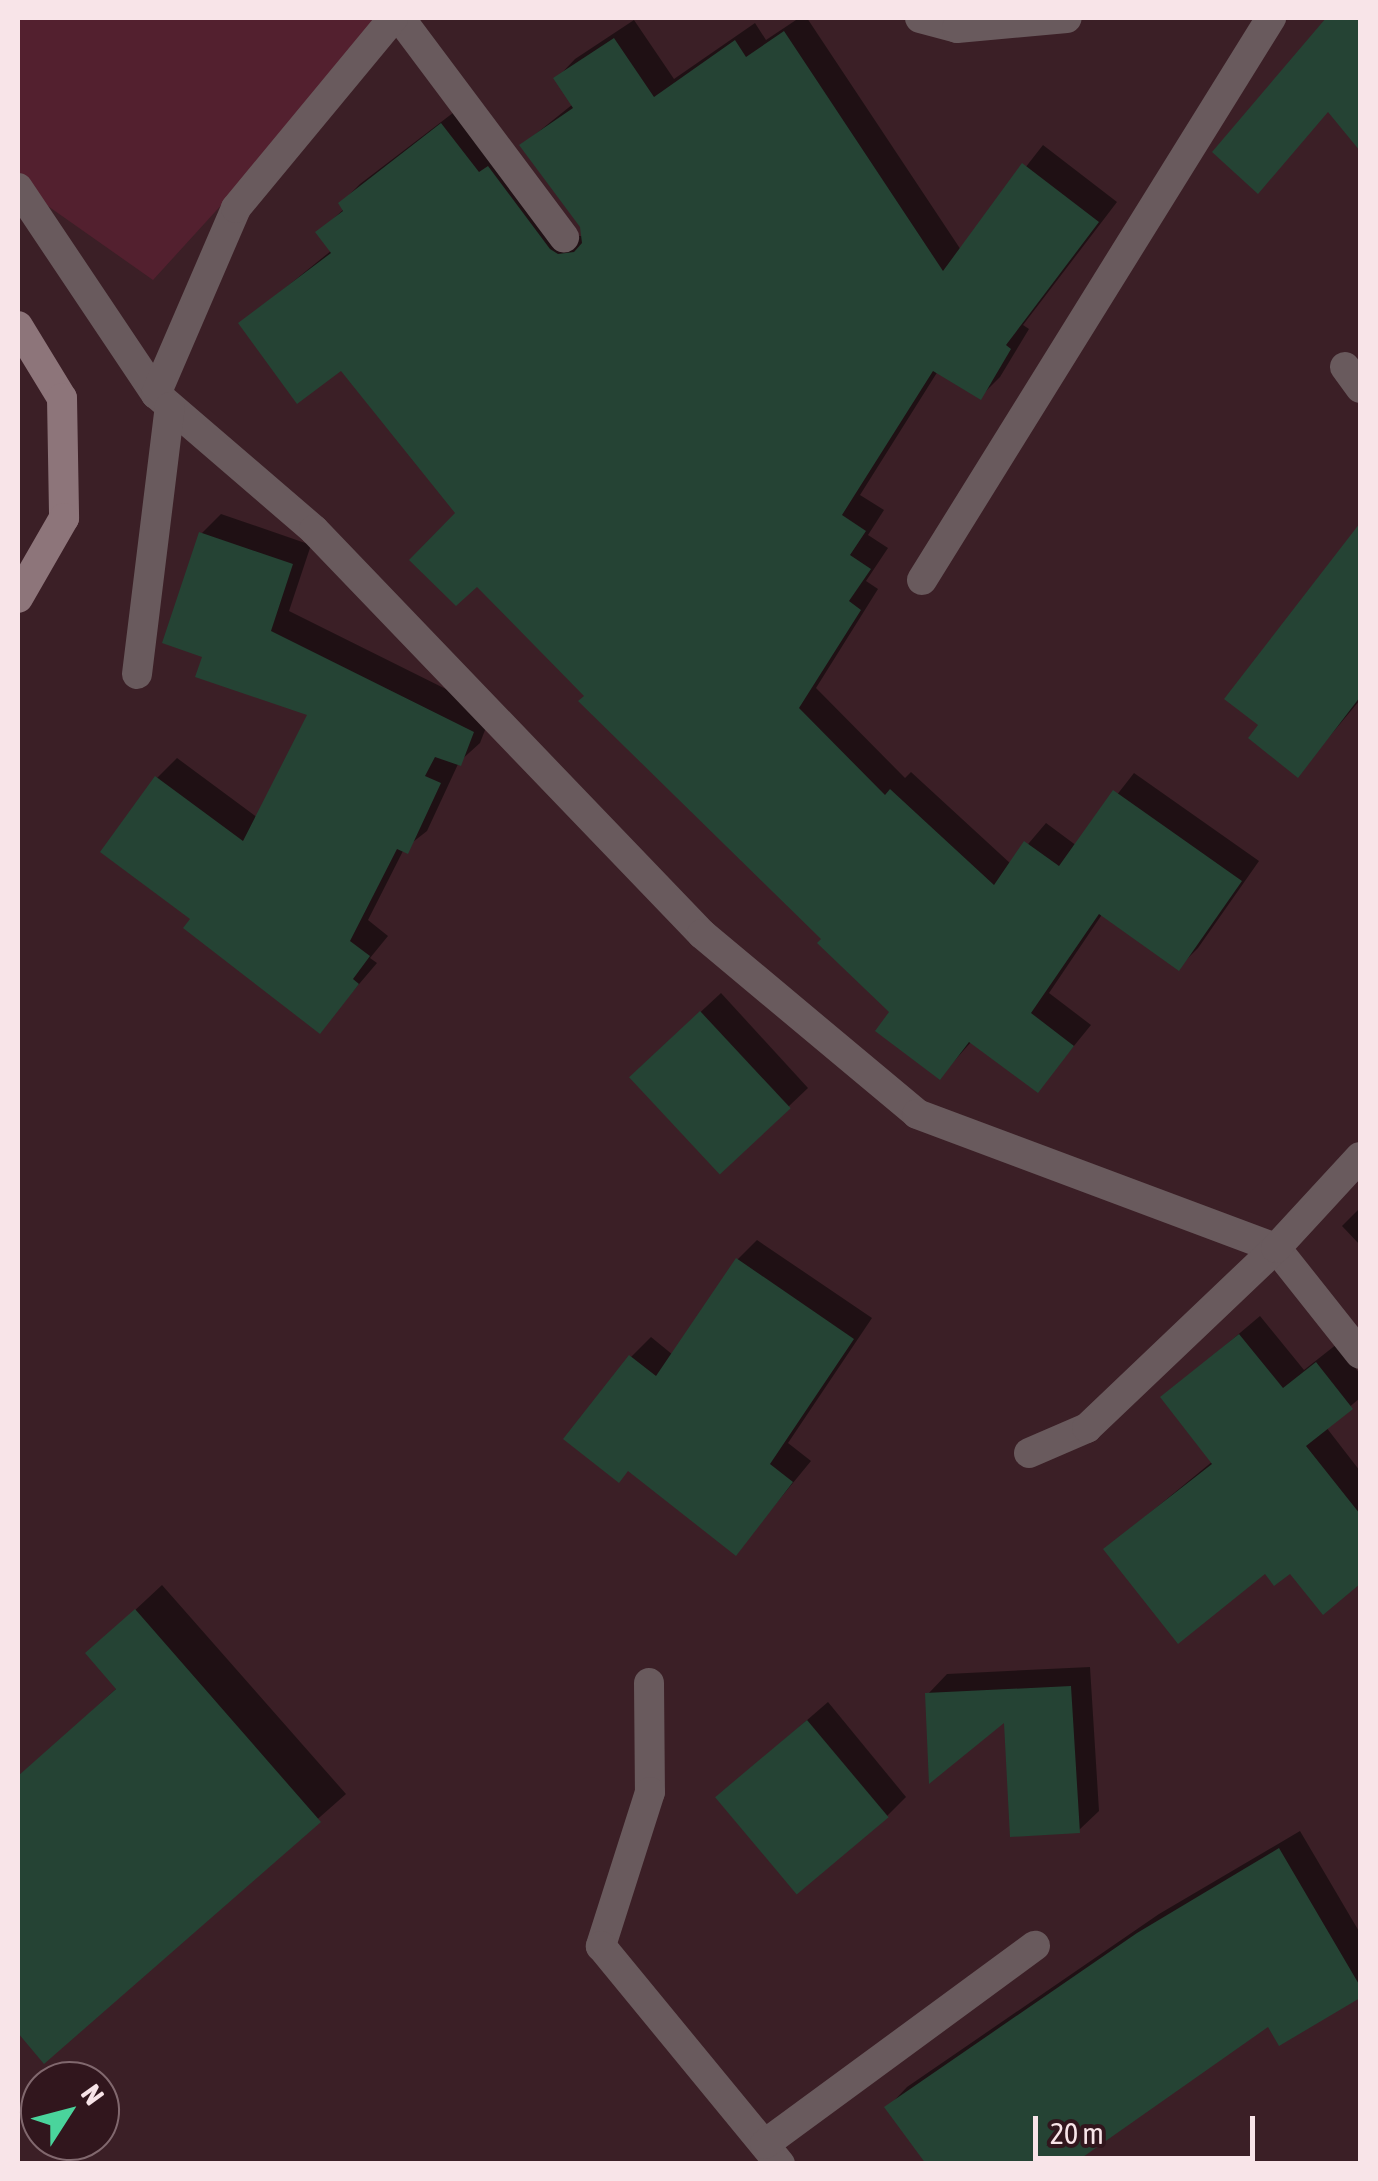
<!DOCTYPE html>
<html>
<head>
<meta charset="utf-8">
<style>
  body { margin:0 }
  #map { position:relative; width:1378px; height:2181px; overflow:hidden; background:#3b1f26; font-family:"Asap Condensed",sans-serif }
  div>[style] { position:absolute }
  .green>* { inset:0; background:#53202f }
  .shadow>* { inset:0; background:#0007 }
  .building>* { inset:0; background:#254334; transform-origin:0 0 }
  .street>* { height:30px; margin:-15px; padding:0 15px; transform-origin:15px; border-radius:15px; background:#695a5d }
  .secondary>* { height:30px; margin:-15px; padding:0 15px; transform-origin:15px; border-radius:15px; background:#8d757a }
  span { translate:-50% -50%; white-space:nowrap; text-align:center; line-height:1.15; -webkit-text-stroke:10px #31161d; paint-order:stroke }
  .frame { position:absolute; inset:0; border:20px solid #f8e4e8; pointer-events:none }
  .north { position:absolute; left:20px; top:2061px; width:100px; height:100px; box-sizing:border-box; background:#31161d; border:2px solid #81686e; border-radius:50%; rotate:54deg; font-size:28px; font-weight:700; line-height:40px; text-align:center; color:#f8e4e8 }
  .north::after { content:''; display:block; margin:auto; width:35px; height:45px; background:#4ad49c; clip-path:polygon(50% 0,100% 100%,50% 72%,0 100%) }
  .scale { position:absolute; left:1033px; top:2116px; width:222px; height:45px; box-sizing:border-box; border:5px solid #f8e4e8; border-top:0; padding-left:12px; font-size:30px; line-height:35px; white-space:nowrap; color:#f8e4e8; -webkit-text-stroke:8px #31161d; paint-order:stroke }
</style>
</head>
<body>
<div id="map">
  <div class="green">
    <i style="clip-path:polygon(18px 18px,392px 18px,153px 280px,18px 185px)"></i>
  </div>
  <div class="shadow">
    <i style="clip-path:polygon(799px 18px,807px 18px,961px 250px,1043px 145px,1117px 202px,1023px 325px,1029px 329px,1000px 377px,980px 397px,938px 371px,860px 495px,884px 510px,868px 535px,888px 548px,866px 581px,878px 589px,816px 688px,905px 778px,911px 772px,1011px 864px,1046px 823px,1077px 846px,1134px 773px,1259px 861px,1198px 948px,1178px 968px,1103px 913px,1049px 993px,1091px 1025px,1038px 1090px,972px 1041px,940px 1077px,893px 1011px,588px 696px,458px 513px,341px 367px,242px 323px,332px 250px,318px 233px,345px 208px,341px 203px,360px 184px,462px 106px,578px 236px,583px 236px,582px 226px,522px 145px,573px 104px,556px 79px,575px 59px,634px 20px,674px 79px,755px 23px,766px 40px)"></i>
    <i style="clip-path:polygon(1329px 18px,1360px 18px,1360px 147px,1330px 110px,1216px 152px)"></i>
    <i style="clip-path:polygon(221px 514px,311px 545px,289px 611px,492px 712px,480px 743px,459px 762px,427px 831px,404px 849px,368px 920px,388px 936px,370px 958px,377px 963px,319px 1031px,193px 919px,157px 778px,177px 758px,258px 818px,310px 713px,206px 655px,201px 534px)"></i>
    <i style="clip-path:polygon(1360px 527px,1360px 700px,1298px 774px,1262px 724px,1228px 699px)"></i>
    <i style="clip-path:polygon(721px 993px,808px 1088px,788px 1107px,652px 1057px)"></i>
    <i style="clip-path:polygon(1360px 1208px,1360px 1245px,1342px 1226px)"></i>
    <i style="clip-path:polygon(757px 1240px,872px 1318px,788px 1443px,811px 1461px,736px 1552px,631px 1357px,651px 1337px,673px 1355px,738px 1259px)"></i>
    <i style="clip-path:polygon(1260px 1316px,1304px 1370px,1337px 1344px,1360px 1374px,1360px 1398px,1326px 1427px,1360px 1471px,1360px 1581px,1323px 1612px,1290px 1570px,1106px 1549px,1213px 1461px,1163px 1398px)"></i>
    <i style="clip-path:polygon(162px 1585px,346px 1794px,45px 2060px,18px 2029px,18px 1887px,84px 1830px,30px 1768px,118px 1687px,89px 1653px)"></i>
    <i style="clip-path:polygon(1090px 1667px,1099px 1811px,1079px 1830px,1006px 1718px,928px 1694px,947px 1674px)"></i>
    <i style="clip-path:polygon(828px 1702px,906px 1797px,886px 1817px,718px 1797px)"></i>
    <i style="clip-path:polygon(1300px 1831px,1360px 1933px,1360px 1995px,1280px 2042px,1269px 2024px,1077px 2157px,1082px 2164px,929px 2164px,888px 2107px,907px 2087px,1159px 1914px)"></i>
  </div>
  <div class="building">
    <i style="clip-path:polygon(1326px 18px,1360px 18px,1360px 151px,1328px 112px,1258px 194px,1212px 152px)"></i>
    <i style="clip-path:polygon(784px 31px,943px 271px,1022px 163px,1099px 222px,1006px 345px,1011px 349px,981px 400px,933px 371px,842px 515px,866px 531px,850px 555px,871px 569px,849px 601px,861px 610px,799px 708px,885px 795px,890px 789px,994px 885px,1024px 841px,1059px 866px,1113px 790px,1242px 881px,1179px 971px,1099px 914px,1031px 1013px,1074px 1046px,1038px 1093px,969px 1042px,940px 1080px,875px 1031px,889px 1012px,817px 943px,821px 939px,578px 701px,584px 696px,477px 587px,456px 606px,409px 560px,455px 513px,341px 371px,297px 404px,238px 323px,331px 253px,315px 232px,343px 211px,338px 203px,441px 123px,479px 172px,488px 166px,550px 249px,558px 254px,574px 252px,582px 243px,580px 227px,519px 145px,573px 108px,553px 78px,614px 38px,654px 97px,735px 40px,746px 57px)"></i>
    <i style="clip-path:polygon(1360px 523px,1360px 697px,1298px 778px,1248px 738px,1258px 725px,1224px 699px)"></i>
    <i style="clip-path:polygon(199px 532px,293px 564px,271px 631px,474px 732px,461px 766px,435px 757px,425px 776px,441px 783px,408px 854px,397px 849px,350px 941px,370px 956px,353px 979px,359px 984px,320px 1034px,183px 928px,190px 919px,100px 852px,155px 776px,243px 841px,307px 715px,195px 677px,202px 657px,162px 643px)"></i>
    <i style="left:700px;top:1011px;width:133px;height:97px;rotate:47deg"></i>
    <i style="clip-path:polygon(736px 1258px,854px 1339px,770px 1464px,793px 1482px,736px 1556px,628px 1471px,619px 1483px,563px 1439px,629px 1355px,656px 1376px)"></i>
    <i style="clip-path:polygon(1239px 1334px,1283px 1388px,1316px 1362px,1353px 1409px,1306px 1446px,1360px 1514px,1360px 1584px,1323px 1615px,1290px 1574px,1274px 1586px,1265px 1574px,1178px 1644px,1103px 1549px,1212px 1464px,1160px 1397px)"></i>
    <i style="clip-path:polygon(135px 1609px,321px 1822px,44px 2064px,18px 2033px,18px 1776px,116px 1689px,85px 1653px)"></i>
    <i style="clip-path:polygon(1071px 1686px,1080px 1833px,1010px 1837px,1004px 1723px,929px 1784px,925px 1693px)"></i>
    <i style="left:807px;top:1720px;width:127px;height:120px;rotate:50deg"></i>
    <i style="clip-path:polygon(1279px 1848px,1360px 1986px,1360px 1998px,1279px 2046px,1268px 2027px,1073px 2164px,926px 2164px,884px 2107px,1137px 1933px)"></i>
  </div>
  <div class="street">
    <i style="left:400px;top:18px;width:274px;rotate:53.2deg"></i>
    <i style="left:920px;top:18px;width:38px;rotate:15deg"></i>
    <i style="left:957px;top:28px;width:110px;rotate:-5.2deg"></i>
    <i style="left:18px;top:188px;width:248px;rotate:56.2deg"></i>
    <i style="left:156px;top:394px;width:208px;rotate:40.7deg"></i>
    <i style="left:314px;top:530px;width:560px;rotate:46.16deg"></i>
    <i style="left:702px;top:934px;width:280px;rotate:39.9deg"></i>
    <i style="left:917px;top:1114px;width:383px;rotate:20.5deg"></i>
    <i style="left:1276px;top:1248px;width:135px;rotate:51.6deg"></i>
    <i style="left:1345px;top:367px;width:26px;rotate:54deg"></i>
    <i style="left:156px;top:394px;width:202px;rotate:-66.7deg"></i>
    <i style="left:236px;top:208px;width:246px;rotate:-50.4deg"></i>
    <i style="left:922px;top:580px;width:662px;rotate:-58.16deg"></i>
    <i style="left:137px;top:674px;width:269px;rotate:-83deg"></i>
    <i style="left:1029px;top:1453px;width:63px;rotate:-23.3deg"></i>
    <i style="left:1087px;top:1428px;width:261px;rotate:-43.6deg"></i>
    <i style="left:1276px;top:1248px;width:124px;rotate:-47.3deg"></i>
    <i style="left:649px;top:1683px;width:109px;rotate:89.5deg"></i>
    <i style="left:650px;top:1792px;width:162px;rotate:107.7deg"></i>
    <i style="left:601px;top:1946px;width:282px;rotate:50.6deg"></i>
    <i style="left:765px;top:2144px;width:335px;rotate:-36.3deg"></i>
  </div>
  <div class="secondary">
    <i style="left:18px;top:326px;width:84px;rotate:58.6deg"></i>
    <i style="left:62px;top:398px;width:120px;rotate:89deg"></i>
    <i style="left:64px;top:518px;width:92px;rotate:119.9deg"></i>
  </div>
  <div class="frame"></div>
  <div class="north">N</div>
  <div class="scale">20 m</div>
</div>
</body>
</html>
